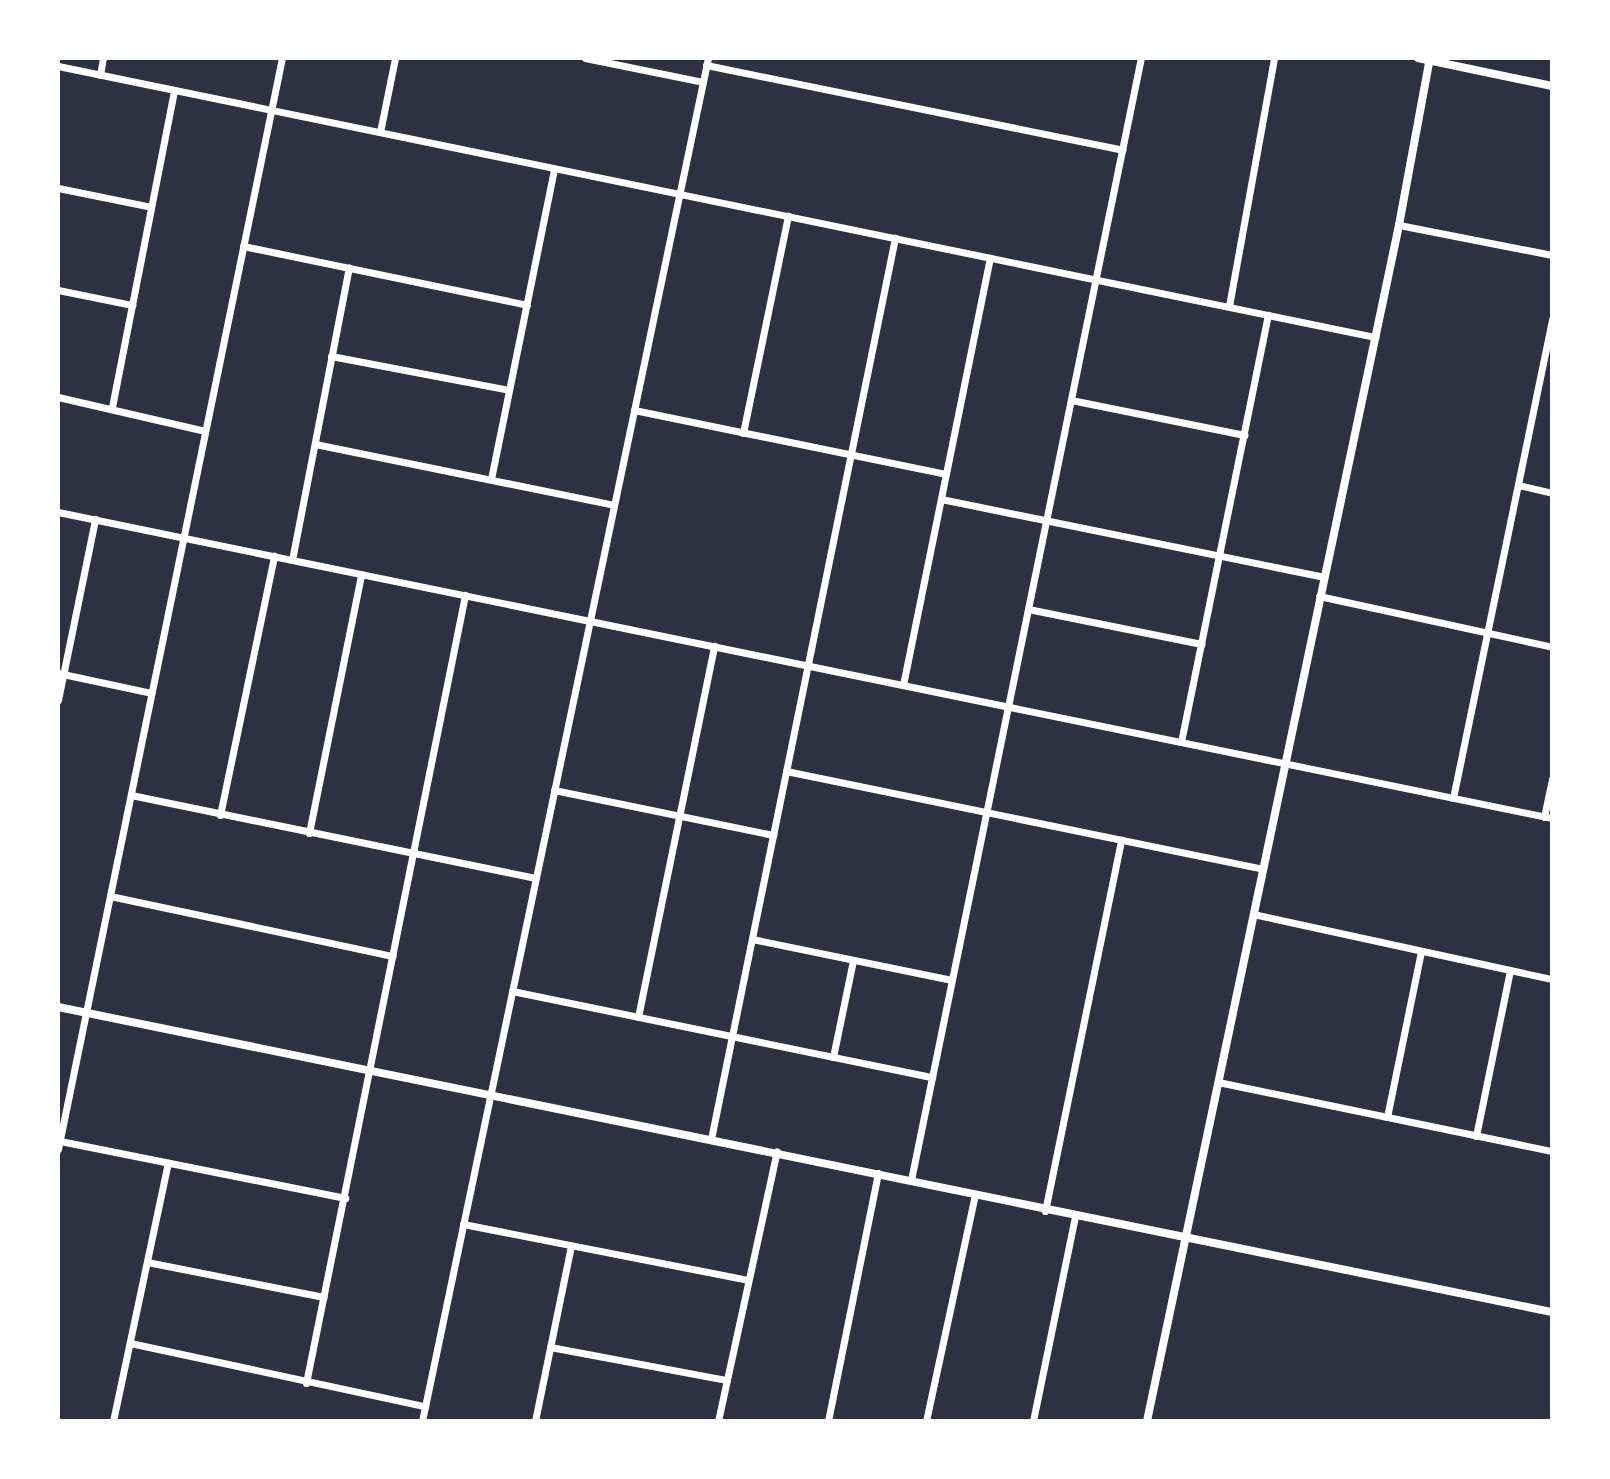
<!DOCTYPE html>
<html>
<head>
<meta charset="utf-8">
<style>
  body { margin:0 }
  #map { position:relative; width:1610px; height:1479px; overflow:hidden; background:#2d3142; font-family:"Asap Condensed",sans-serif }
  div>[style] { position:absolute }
  .minor>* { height:7px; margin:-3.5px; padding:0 3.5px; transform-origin:3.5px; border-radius:3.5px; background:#fff }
  .tertiary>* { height:8px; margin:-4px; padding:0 4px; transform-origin:4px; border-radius:4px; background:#fff }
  span { translate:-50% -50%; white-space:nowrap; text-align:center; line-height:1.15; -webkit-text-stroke:8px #fff; paint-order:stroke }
  .frame { position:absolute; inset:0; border:60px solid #fff; pointer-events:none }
</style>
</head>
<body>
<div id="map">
  <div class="minor">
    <i style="left:585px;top:58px;width:120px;rotate:11.5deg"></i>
    <i style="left:706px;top:65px;width:425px;rotate:11.5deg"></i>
    <i style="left:58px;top:66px;width:1345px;rotate:11.63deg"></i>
    <i style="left:100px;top:75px;width:17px;rotate:-80deg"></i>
    <i style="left:380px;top:132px;width:76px;rotate:-78.5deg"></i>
    <i style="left:58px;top:188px;width:95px;rotate:11.5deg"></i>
    <i style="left:1399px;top:225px;width:156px;rotate:11.1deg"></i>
    <i style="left:243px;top:246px;width:290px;rotate:11.7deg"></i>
    <i style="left:58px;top:290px;width:76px;rotate:11.5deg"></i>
    <i style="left:1229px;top:306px;width:252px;rotate:-79.7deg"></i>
    <i style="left:331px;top:356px;width:181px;rotate:10.8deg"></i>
    <i style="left:58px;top:397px;width:151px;rotate:13deg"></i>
    <i style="left:1071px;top:400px;width:177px;rotate:11.4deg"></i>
    <i style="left:112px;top:407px;width:323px;rotate:-78.9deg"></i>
    <i style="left:634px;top:410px;width:318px;rotate:11.6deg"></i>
    <i style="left:743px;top:433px;width:222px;rotate:-78.3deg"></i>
    <i style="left:315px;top:444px;width:305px;rotate:11.5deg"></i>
    <i style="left:491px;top:479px;width:317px;rotate:-78.5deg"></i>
    <i style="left:1518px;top:485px;width:35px;rotate:13deg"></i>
    <i style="left:941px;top:499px;width:390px;rotate:11.5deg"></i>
    <i style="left:58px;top:512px;width:1525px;rotate:11.58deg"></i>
    <i style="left:292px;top:560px;width:298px;rotate:-79deg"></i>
    <i style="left:1319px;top:596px;width:239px;rotate:12.3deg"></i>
    <i style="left:1028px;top:609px;width:177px;rotate:11.4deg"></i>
    <i style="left:58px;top:673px;width:95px;rotate:12.1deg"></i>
    <i style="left:903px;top:685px;width:436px;rotate:-78.5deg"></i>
    <i style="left:58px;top:700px;width:185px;rotate:-78.4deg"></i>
    <i style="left:1181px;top:742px;width:436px;rotate:-78.5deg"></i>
    <i style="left:786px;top:771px;width:487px;rotate:11.6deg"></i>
    <i style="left:554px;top:790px;width:224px;rotate:11.6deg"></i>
    <i style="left:131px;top:795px;width:413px;rotate:11.6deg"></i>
    <i style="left:1453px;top:798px;width:489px;rotate:-78.3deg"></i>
    <i style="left:220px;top:815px;width:265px;rotate:-78.2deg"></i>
    <i style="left:1544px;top:817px;width:39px;rotate:-78deg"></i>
    <i style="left:309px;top:833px;width:264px;rotate:-78.6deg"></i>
    <i style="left:110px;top:896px;width:289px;rotate:12deg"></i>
    <i style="left:1253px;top:914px;width:306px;rotate:12.3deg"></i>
    <i style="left:752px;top:939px;width:204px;rotate:11.6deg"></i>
    <i style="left:512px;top:991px;width:429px;rotate:11.6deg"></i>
    <i style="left:638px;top:1017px;width:379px;rotate:-78.4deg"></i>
    <i style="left:833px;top:1057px;width:99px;rotate:-78.3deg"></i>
    <i style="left:1218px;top:1082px;width:341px;rotate:11.7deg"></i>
    <i style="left:1387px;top:1117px;width:168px;rotate:-78.4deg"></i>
    <i style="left:1476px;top:1136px;width:169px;rotate:-78.4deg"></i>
    <i style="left:711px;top:1139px;width:920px;rotate:-78.46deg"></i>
    <i style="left:60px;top:1141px;width:291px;rotate:11.3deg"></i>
    <i style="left:58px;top:1149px;width:1114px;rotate:-78.4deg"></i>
    <i style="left:911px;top:1180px;width:1145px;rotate:-78.42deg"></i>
    <i style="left:1045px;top:1211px;width:379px;rotate:-78.4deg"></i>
    <i style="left:463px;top:1224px;width:290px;rotate:11.1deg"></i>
    <i style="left:147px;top:1262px;width:180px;rotate:11.2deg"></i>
    <i style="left:130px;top:1343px;width:302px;rotate:12.1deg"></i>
    <i style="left:550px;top:1347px;width:180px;rotate:10.6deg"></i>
    <i style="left:306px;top:1383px;width:804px;rotate:-78.59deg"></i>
    <i style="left:113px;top:1421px;width:264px;rotate:-78deg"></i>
    <i style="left:422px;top:1421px;width:1393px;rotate:-78.15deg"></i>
    <i style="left:535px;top:1421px;width:179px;rotate:-78.4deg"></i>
    <i style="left:718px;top:1421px;width:276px;rotate:-77.7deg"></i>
    <i style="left:828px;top:1421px;width:253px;rotate:-78.6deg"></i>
    <i style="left:926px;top:1421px;width:231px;rotate:-77.8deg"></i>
    <i style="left:1033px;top:1421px;width:208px;rotate:-78.4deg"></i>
  </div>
  <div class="tertiary">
    <i style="left:1418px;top:58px;width:137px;rotate:11.8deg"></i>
    <i style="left:58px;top:1007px;width:1525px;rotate:11.54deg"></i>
    <i style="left:1147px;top:1421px;width:1222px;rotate:-78.1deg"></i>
    <i style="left:1399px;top:225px;width:170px;rotate:-79.5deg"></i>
  </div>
  <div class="frame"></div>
</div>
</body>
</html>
